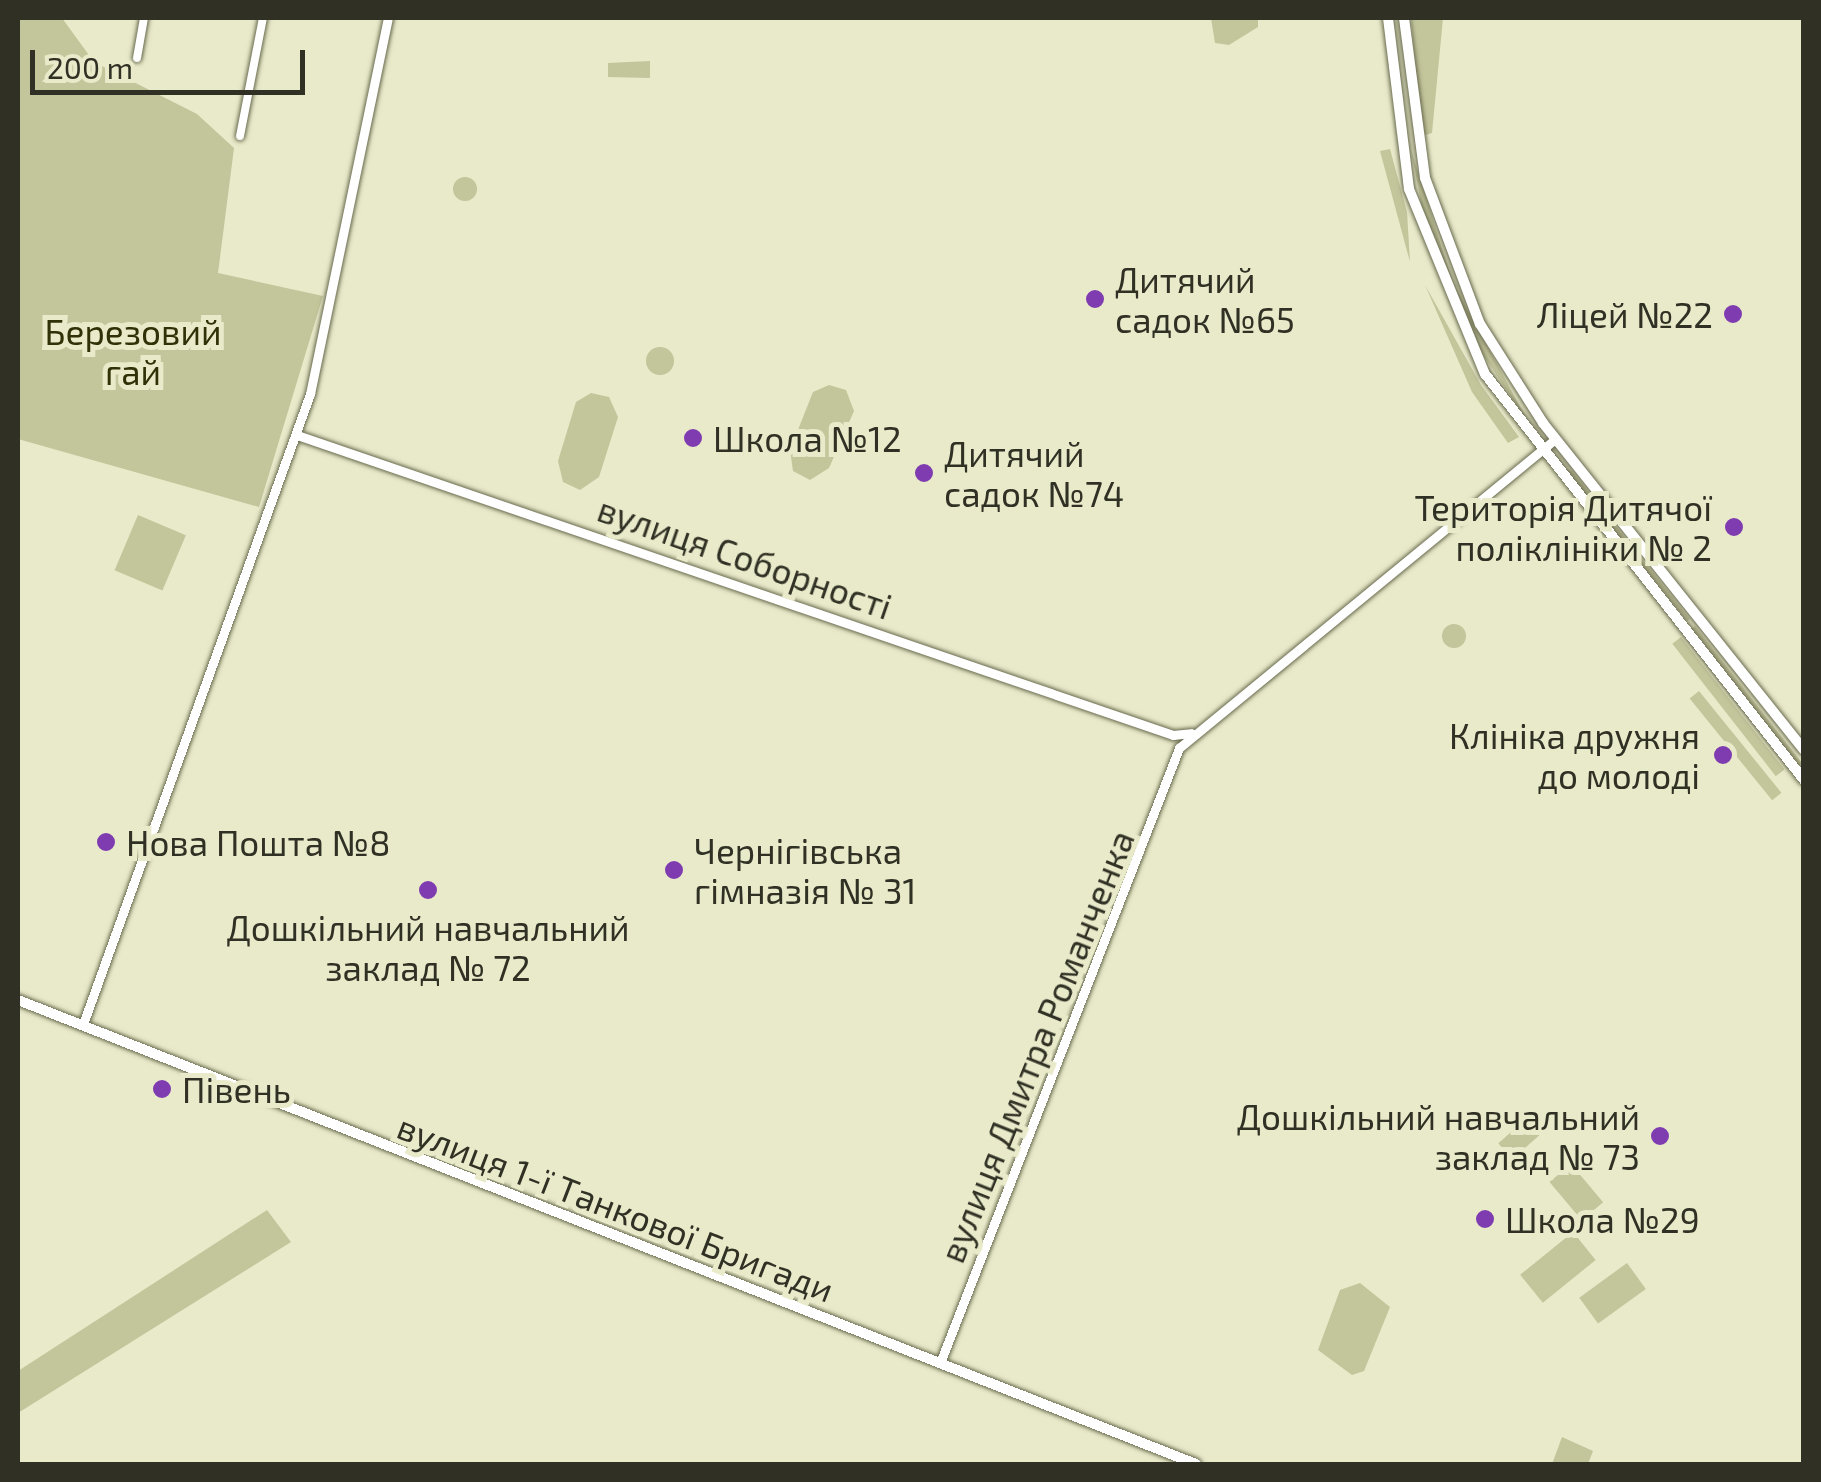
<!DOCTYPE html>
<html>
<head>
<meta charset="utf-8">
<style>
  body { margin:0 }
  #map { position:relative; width:1821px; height:1482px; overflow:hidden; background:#e9eaca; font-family:"Exo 2",sans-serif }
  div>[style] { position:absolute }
  .green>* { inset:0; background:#c3c59b; transform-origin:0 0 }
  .round { border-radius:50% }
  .roads { filter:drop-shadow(0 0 2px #696a4e) drop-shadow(0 0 2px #696a4e) }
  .minor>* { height:8px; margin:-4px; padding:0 4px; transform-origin:4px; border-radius:4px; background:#fff }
  .tertiary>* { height:9px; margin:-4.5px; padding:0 4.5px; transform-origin:4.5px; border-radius:4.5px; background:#fff }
  .secondary>* { height:10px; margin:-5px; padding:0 5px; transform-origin:5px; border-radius:5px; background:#fff }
  .dots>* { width:28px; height:28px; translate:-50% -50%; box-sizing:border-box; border:5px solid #e9eaca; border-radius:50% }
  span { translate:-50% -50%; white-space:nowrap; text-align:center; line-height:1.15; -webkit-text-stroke:10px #e9eaca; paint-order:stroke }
  .poi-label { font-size:35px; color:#303124 }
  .left { translate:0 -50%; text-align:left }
  .right { translate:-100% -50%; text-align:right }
  .park-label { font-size:35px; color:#303106 }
  .street-label { font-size:35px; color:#303124 }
  .frame { position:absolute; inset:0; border:20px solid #303124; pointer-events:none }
  .scale { position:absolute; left:30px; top:50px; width:275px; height:45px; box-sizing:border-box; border:5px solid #303124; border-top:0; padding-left:12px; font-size:30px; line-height:35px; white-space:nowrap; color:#303124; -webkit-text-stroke:8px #e9eaca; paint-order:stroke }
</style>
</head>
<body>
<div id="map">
  <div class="green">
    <i style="clip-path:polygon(18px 18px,62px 18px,94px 62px,197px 114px,234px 148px,218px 273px,323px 296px,259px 507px,18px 439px)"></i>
    <i style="clip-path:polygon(1211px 18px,1258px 18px,1258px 27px,1229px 45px,1215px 43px)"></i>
    <i style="clip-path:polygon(1411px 18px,1443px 18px,1432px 133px,1422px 136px)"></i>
    <i style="clip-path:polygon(650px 61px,650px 78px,608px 77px,608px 63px)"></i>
    <i style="clip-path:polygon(1390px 149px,1407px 212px,1410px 262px,1380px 151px)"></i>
    <i style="clip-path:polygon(1411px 150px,1453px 283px,1530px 425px,1474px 341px,1424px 218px)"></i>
    <i class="round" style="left:453px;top:177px;width:24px;height:24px"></i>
    <i style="clip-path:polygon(1425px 285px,1481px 385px,1519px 437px,1508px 443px,1472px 392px)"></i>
    <i class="round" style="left:646px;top:347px;width:28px;height:28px"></i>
    <i style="clip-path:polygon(829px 385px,846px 390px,854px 411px,829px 468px,810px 480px,793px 471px,790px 450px,813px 392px)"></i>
    <i style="clip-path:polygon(591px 393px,609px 397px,618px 417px,599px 477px,580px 490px,563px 482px,558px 461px,576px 402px)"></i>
    <i style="clip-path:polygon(1565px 469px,1572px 471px,1690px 619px,1687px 621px)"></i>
    <i style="left:138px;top:515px;width:52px;height:60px;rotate:23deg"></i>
    <i class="round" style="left:1442px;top:624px;width:24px;height:24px"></i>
    <i style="left:1695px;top:626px;width:174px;height:4px;rotate:52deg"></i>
    <i style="left:1681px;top:637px;width:168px;height:11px;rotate:52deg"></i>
    <i style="left:1699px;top:691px;width:131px;height:12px;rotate:51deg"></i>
    <i style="left:1533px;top:1113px;width:21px;height:46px;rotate:49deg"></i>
    <i style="left:1571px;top:1164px;width:50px;height:28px;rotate:50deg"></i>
    <i style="clip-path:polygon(267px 1210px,291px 1242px,18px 1413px,18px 1371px)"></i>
    <i style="left:1573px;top:1232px;width:36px;height:68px;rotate:51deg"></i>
    <i style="left:1627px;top:1263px;width:32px;height:59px;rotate:54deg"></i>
    <i style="clip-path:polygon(1360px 1283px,1390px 1307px,1364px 1371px,1352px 1375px,1318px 1350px,1340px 1290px)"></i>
    <i style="clip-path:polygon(1562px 1437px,1593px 1451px,1588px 1464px,1552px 1464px)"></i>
  </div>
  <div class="roads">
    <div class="minor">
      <i style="left:137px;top:58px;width:41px;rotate:-80.1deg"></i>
      <i style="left:240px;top:136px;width:120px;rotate:-79deg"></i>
    </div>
    <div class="tertiary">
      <i style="left:297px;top:435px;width:926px;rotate:18.9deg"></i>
      <i style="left:1173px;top:735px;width:18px;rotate:-6deg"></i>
      <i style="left:1179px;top:748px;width:487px;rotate:-39.4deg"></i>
      <i style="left:83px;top:1024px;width:670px;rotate:-70.19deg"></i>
      <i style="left:310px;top:394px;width:384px;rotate:-78.3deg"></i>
      <i style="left:940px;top:1363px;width:660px;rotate:-68.76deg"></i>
    </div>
    <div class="secondary">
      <i style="left:1388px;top:18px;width:172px;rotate:83deg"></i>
      <i style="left:1409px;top:189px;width:200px;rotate:67.7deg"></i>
      <i style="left:1485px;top:374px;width:516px;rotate:51.84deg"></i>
      <i style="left:1404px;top:18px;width:161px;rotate:82.5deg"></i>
      <i style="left:1425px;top:178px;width:156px;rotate:69.4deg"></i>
      <i style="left:1480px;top:324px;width:117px;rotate:57.5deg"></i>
      <i style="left:1543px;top:423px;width:418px;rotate:51.4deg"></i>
      <i style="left:18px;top:1000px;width:1266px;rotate:21.5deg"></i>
    </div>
  </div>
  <div class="dots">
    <i style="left:1095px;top:299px;background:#7f3cb0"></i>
    <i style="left:1733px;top:314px;background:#7f3cb0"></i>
    <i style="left:693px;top:438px;background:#7f3cb0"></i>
    <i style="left:924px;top:473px;background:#7f3cb0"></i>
    <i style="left:1734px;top:527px;background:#7f3cb0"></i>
    <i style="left:1723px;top:755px;background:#7f3cb0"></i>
    <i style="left:106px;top:842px;background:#7f3cb0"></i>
    <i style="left:674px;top:870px;background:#7f3cb0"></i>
    <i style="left:428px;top:890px;background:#7f3cb0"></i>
    <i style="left:162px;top:1089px;background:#7f3cb0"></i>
    <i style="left:1660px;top:1136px;background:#7f3cb0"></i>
    <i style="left:1485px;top:1219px;background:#7f3cb0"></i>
  </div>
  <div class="poi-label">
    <span class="left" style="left:1115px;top:299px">Дитячий<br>садок №65</span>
    <span class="right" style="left:1713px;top:314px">Ліцей №22</span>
    <span class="left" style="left:713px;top:438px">Школа №12</span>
    <span class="left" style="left:944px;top:473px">Дитячий<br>садок №74</span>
    <span class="right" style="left:1712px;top:527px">Територія Дитячої<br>поліклініки № 2</span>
    <span class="right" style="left:1700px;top:755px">Клініка дружня<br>до молоді</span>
    <span class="left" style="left:126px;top:842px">Нова Пошта №8</span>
    <span class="left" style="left:694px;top:870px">Чернігівська<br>гімназія № 31</span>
    <span style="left:428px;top:947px">Дошкільний навчальний<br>заклад № 72</span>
    <span class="left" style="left:182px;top:1089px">Півень</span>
    <span class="right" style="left:1640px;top:1136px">Дошкільний навчальний<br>заклад № 73</span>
    <span class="left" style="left:1505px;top:1219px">Школа №29</span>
  </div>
  <div class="park-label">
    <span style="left:133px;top:351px">Березовий<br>гай</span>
  </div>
  <div class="street-label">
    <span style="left:745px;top:557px;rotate:19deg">вулиця Соборності</span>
    <span style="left:1036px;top:1046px;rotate:-68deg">вулиця Дмитра Романченка</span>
    <span style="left:616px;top:1207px;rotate:21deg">вулиця 1-ї Танкової Бригади</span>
  </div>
  <div class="frame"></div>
  <div class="scale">200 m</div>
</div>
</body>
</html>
